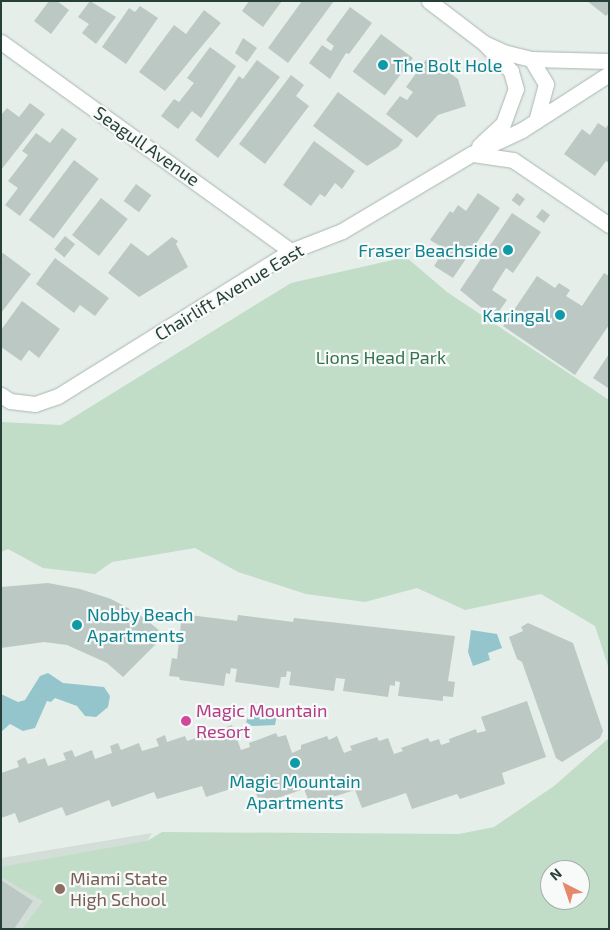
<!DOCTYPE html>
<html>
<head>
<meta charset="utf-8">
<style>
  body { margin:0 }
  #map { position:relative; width:610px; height:930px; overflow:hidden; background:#e6eeea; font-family:"Exo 2",sans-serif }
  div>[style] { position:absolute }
  .built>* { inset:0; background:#d4ded9 }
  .green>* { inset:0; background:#c1ddc8 }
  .water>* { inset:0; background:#94c5cd }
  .building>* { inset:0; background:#bcc8c3; transform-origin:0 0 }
  .roads { filter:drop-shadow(0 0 1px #a9b6b1) drop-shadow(0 0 1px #a9b6b1) }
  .street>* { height:15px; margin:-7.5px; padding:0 7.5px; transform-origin:7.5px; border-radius:7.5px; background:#fff }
  .secondary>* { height:15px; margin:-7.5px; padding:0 7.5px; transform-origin:7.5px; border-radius:7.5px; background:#fff }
  .dots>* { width:14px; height:14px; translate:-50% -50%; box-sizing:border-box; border:2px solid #f7faf8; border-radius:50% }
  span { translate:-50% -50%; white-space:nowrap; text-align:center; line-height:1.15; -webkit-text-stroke:4.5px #f7faf8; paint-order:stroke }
  .culture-label { font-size:18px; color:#0d838f }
  .left { translate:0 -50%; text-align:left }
  .right { translate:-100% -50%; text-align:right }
  .street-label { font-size:18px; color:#263f38 }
  .park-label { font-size:18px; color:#34724b }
  .hotel-label { font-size:18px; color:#b23c85 }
  .education-label { font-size:18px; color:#785e54 }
  .frame { position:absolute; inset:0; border:2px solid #263f38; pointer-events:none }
  .north { position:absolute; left:540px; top:860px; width:50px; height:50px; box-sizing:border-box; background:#f7faf8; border:1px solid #a3afab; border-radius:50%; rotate:319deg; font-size:14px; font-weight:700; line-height:20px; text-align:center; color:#263f38 }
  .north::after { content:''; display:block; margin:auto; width:18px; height:22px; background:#e6886c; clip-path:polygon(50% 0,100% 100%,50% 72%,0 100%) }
</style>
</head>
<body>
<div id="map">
  <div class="built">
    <i style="clip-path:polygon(152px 833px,100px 919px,114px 929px,1px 929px,1px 858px)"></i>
  </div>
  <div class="green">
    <i style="clip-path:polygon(406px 257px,447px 292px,609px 400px,609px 669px,595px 626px,541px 594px,465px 610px,417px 588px,365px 602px,306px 594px,238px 572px,195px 548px,112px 562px,95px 574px,43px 568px,8px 549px,1px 552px,1px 422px,61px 425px,291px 283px)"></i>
    <i style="clip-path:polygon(evenodd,609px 738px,609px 929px,22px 929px,43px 901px,1px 877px,1px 867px,147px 841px,162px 832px,459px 834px,494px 827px,554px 786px,609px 738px,550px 870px,580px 870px,580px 900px,550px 900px,550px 870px)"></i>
  </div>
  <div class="water">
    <i style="clip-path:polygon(471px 630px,497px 634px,502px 648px,488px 653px,490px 660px,473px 666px,468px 652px)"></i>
    <i style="clip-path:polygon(48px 673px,63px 683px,104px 687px,110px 696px,108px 707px,96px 717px,85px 716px,77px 706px,55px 698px,51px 702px,47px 701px,35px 728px,23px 731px,10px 724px,1px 732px,1px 694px,18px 702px,25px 700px,40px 676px)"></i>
    <i style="clip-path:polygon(269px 708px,277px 715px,275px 725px,252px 726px,246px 722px,250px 713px)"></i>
  </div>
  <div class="building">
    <i style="clip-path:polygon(49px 1px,57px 1px,69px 10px,51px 34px,34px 21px)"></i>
    <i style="clip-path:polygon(90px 1px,116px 17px,96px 44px,82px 33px,89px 24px,78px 17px)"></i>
    <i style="clip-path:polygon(249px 1px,282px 1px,263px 27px,242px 11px)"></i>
    <i style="clip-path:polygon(302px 1px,334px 1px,288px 63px,268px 48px)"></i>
    <i style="clip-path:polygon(587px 1px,609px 1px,609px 13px,606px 16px)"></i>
    <i style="clip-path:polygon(140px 6px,158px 18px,126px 64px,102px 47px,129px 8px,135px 12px)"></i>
    <i style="clip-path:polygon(350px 7px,372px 23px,349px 54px,346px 53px,330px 79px,309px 63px,322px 45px,331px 51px,334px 46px,326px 40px)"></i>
    <i style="clip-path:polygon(204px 10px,221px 23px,165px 91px,139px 72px,174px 25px,186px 34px)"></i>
    <i style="left:381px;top:34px;width:40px;height:47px;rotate:37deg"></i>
    <i style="clip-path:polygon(243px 38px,257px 48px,247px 62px,235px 53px)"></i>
    <i style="clip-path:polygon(210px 47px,236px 66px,201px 118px,192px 111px,178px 129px,161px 116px,174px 99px,179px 102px,194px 83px,187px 78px)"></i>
    <i style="clip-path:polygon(428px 57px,458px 79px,466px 106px,438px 115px,417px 138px,386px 114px,400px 96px,407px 100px,413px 92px,406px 87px)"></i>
    <i style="clip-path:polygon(257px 60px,280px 77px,218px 158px,195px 140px,239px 76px,243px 79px)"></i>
    <i style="clip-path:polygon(291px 75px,304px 85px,296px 96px,309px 106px,265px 164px,239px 144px)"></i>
    <i style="clip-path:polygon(338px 92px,403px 140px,398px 147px,367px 166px,313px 126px)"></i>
    <i style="clip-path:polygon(30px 103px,45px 114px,1px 170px,1px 115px,7px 108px,19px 117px)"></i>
    <i style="clip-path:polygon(598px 123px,606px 128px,609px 123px,609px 163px,606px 161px,595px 176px,564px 154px,582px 129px,590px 135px)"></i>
    <i style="clip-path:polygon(62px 128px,77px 139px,20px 216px,5px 205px,18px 188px,8px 181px,28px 155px,22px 151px,36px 133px,50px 143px)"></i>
    <i style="clip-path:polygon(314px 141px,355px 171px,342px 189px,335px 183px,325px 197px,320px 194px,311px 206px,283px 185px)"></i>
    <i style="left:74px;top:160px;width:31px;height:75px;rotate:37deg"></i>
    <i style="left:136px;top:184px;width:19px;height:21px;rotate:36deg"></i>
    <i style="clip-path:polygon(478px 193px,500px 208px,453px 278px,434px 266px,445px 249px,430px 240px,450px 211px,453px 213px,458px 205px,466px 211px)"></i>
    <i style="left:517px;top:193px;width:10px;height:9px;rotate:37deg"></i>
    <i style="left:101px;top:198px;width:34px;height:47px;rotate:38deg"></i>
    <i style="left:542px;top:209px;width:10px;height:10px;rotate:37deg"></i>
    <i style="clip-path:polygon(512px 213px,541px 232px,513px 273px,506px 268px,492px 290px,507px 300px,494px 318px,460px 290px)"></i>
    <i style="left:65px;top:236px;width:13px;height:17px;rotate:39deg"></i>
    <i style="clip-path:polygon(172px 237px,178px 241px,176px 244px,188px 267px,139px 297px,108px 273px,131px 243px,148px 256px)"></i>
    <i style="clip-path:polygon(3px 253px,31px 274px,1px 313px,1px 255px)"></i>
    <i style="clip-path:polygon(55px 258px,109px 298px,95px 316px,80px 305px,74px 313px,36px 284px)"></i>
    <i style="clip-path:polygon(604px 273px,609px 276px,609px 325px,575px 375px,503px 326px,537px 276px,555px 288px,559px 283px,570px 290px,566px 296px,582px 306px)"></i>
    <i style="clip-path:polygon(22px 301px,60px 329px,39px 358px,29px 350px,21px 361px,1px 347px,1px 330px)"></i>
    <i style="clip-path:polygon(609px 354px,609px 387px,608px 388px,593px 378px)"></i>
    <i style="clip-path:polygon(48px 583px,80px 589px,111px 599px,139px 614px,165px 635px,123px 677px,107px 663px,67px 645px,44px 642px,1px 648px,1px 587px)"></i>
    <i style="clip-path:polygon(182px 614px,237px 621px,238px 615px,293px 622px,294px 618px,455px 636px,448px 681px,455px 682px,453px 697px,443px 696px,443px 701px,398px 696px,400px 682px,395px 681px,395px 686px,390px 685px,388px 697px,343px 691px,345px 679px,336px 678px,334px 691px,289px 685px,291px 672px,287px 671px,286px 677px,281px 677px,279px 688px,235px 682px,237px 669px,231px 668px,230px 674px,226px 673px,224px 686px,180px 680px,179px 677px,169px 676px,172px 658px,177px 659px)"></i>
    <i style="clip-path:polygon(528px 623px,573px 643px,603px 731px,600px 738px,562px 762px,556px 758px,522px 662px,517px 659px,509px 637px,523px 631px,521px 627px)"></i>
    <i style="clip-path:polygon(527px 701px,546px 757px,502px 773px,505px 784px,460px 799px,457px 794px,412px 809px,406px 793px,362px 808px,355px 790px,310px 804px,304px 789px,260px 804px,252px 782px,206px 797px,202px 786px,157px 799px,154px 792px,112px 807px,109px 800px,66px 816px,62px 807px,19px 823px,15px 813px,1px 818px,1px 773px,19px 767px,17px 761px,25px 757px,28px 764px,45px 758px,48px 766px,66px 760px,63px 753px,72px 750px,75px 757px,92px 750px,95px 759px,112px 753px,110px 746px,118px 743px,121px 750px,139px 743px,142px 751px,159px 746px,156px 739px,165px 735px,167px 742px,185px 736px,187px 741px,232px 725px,241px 750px,250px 747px,249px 743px,276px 733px,278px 737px,286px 735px,292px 753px,301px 749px,301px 745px,327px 736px,329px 740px,337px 736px,344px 753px,352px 750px,350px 746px,377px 737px,379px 741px,388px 738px,394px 754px,403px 751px,401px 748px,428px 738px,430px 742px,439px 739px,441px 745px,450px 742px,449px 739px,476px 729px,477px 733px,486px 731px,481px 717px)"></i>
    <i style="clip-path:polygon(1px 880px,33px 901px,14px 929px,1px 929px)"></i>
  </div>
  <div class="roads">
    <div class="street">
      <i style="left:1px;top:42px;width:357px;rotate:35.8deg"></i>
      <i style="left:531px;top:59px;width:29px;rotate:59deg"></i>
      <i style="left:546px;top:84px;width:38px;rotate:105deg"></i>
      <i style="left:479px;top:146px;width:33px;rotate:-43deg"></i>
      <i style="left:503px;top:124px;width:37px;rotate:-70deg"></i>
      <i style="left:516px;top:89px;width:19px;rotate:-106deg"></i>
      <i style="left:511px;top:71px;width:36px;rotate:-134deg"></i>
      <i style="left:473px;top:154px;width:40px;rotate:8.5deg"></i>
      <i style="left:513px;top:160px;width:116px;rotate:34.1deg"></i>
      <i style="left:1px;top:395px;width:11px;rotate:34deg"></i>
      <i style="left:10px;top:401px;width:25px;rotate:7deg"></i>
      <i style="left:35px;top:404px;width:24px;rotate:-19deg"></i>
      <i style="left:58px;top:396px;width:274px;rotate:-31.9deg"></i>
      <i style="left:291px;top:251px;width:55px;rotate:-21.4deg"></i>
      <i style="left:342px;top:231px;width:150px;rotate:-30.8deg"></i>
      <i style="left:471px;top:154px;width:56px;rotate:-25.2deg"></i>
      <i style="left:522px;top:130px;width:103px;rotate:-32.8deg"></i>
    </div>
    <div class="secondary">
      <i style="left:429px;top:1px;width:69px;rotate:37.4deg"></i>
      <i style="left:484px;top:43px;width:21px;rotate:25deg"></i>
      <i style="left:503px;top:52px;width:29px;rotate:14deg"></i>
      <i style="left:531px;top:59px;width:78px;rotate:1.5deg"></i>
    </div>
  </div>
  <div class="dots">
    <i style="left:383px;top:65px;background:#0f9aa8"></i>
    <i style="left:508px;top:250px;background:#0f9aa8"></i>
    <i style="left:560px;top:315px;background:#0f9aa8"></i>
    <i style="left:77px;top:625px;background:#0f9aa8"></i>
    <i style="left:186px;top:721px;background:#d1479c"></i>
    <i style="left:295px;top:763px;background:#0f9aa8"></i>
    <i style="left:60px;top:889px;background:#8d6e63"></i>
  </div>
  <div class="culture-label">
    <span class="left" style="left:393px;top:65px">The Bolt Hole</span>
    <span class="right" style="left:498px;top:250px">Fraser Beachside</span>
    <span class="right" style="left:550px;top:315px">Karingal</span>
    <span class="left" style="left:87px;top:625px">Nobby Beach<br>Apartments</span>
    <span style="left:295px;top:792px">Magic Mountain<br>Apartments</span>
  </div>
  <div class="street-label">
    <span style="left:147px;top:146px;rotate:35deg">Seagull Avenue</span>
    <span style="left:229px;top:292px;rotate:-31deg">Chairlift Avenue East</span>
  </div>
  <div class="park-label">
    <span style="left:381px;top:357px">Lions Head Park</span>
  </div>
  <div class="hotel-label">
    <span class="left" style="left:196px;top:721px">Magic Mountain<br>Resort</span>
  </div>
  <div class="education-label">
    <span class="left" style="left:70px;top:889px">Miami State<br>High School</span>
  </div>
  <div class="frame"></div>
  <div class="north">N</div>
</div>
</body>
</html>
